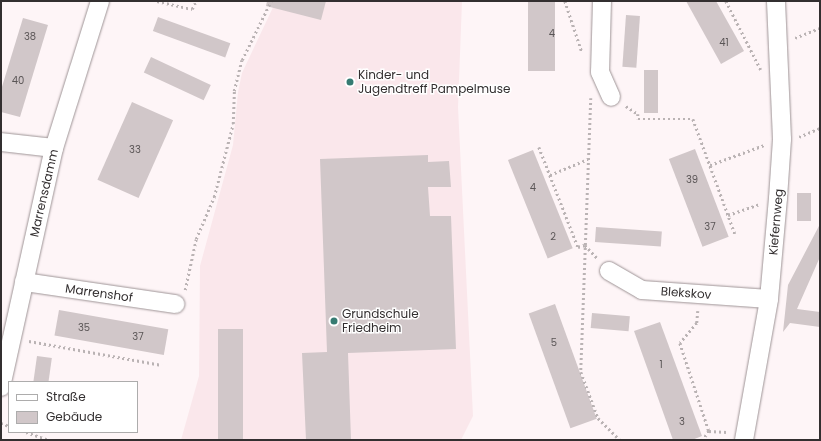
<!DOCTYPE html>
<html>
<head>
<meta charset="utf-8">
<style>
  body { margin:0 }
  #map { position:relative; width:821px; height:441px; overflow:hidden; background:#fef5f7; font-family:Poppins,sans-serif }
  div>[style] { position:absolute }
  .built>* { inset:0; background:#fae7eb }
  .building>* { inset:0; background:#d1c7c9; transform-origin:0 0 }
  .path>* { height:2.5px; margin-top:-1.25px; transform-origin:0; background:repeating-linear-gradient(90deg,#bab3b4 0 2px,transparent 0 5px) }
  .roads { filter:drop-shadow(0 0 1px #9e9496) drop-shadow(0 0 1px #9e9496) }
  .street>* { height:18px; margin:-9px; padding:0 9px; transform-origin:9px; border-radius:9px; background:#fff }
  .dots>* { width:11px; height:11px; translate:-50% -50%; box-sizing:border-box; border:2px solid #fff; border-radius:50% }
  span { translate:-50% -50%; white-space:nowrap; text-align:center; line-height:1.15; -webkit-text-stroke:3px #fff; paint-order:stroke }
  .number-label { font-size:10px; color:#5a5556 }
  .number-label span { -webkit-text-stroke-width:0 }
  .poi-label { font-size:12px; color:#332f30 }
  .left { translate:0 -50%; text-align:left }
  .street-label { font-size:12px; color:#332f30 }
  .frame { position:absolute; inset:0; border:2px solid #332f30; pointer-events:none }
  .legend { position:absolute; left:8px; top:381px; width:130px; height:52px; box-sizing:border-box; background:#fff; border:1px solid #adacac; margin:0; padding:5px 7px; list-style:none; font-size:12px; color:#332f30 }
  .legend li { display:flex; align-items:center; gap:8px; height:20px }
  .legend b { width:20px; border:1px solid #adacac }
</style>
</head>
<body>
<div id="map">
  <div class="built">
    <i style="clip-path:polygon(276px 1px,462px 1px,458px 107px,473px 416px,461px 440px,181px 440px,199px 376px,200px 266px,233px 145px,238px 92px,242px 73px)"></i>
  </div>
  <div class="building">
    <i style="clip-path:polygon(267px 1px,326px 1px,321px 20px,266px 6px)"></i>
    <i style="left:528px;top:1px;width:27px;height:70px"></i>
    <i style="clip-path:polygon(686px 1px,716px 1px,744px 51px,721px 64px)"></i>
    <i style="left:626px;top:15px;width:14px;height:52px;rotate:4deg"></i>
    <i style="left:158px;top:17px;width:77px;height:15px;rotate:20deg"></i>
    <i style="clip-path:polygon(23px 18px,48px 25px,20px 117px,1px 112px,1px 90px)"></i>
    <i style="left:151px;top:57px;width:66px;height:17px;rotate:25deg"></i>
    <i style="left:644px;top:70px;width:14px;height:43px"></i>
    <i style="left:132px;top:102px;width:45px;height:85px;rotate:24deg"></i>
    <i style="left:695px;top:149px;width:94px;height:28px;rotate:69deg"></i>
    <i style="left:533px;top:150px;width:106px;height:27px;rotate:68deg"></i>
    <i style="clip-path:polygon(428px 155px,428px 162px,449px 161px,451px 187px,428px 187px,430px 216px,451px 216px,456px 349px,348px 353px,351px 440px,306px 440px,302px 353px,327px 352px,320px 159px)"></i>
    <i style="left:797px;top:193px;width:14px;height:28px"></i>
    <i style="clip-path:polygon(820px 224px,820px 257px,797px 309px,820px 312px,820px 327px,790px 323px,783px 332px,788px 285px)"></i>
    <i style="left:596px;top:227px;width:66px;height:15px;rotate:4deg"></i>
    <i style="left:555px;top:304px;width:122px;height:28px;rotate:70deg"></i>
    <i style="left:59px;top:310px;width:111px;height:26px;rotate:10deg"></i>
    <i style="left:592px;top:313px;width:38px;height:15px;rotate:5deg"></i>
    <i style="clip-path:polygon(660px 322px,702px 436px,692px 440px,673px 440px,634px 331px)"></i>
    <i style="left:218px;top:329px;width:25px;height:111px"></i>
    <i style="left:37px;top:356px;width:15px;height:26px;rotate:8deg"></i>
  </div>
  <div class="path">
    <i style="left:157px;top:1px;width:36px;rotate:13deg"></i>
    <i style="left:192px;top:9px;width:9px;rotate:-63deg"></i>
    <i style="left:565px;top:1px;width:54px;rotate:71.6deg"></i>
    <i style="left:726px;top:1px;width:77px;rotate:63.1deg"></i>
    <i style="left:795px;top:38px;width:27px;rotate:-22deg"></i>
    <i style="left:591px;top:98px;width:274px;rotate:92.1deg"></i>
    <i style="left:581px;top:372px;width:49px;rotate:69.7deg"></i>
    <i style="left:598px;top:418px;width:31px;rotate:45deg"></i>
    <i style="left:626px;top:106px;width:14px;rotate:34deg"></i>
    <i style="left:638px;top:114px;width:5px;rotate:90deg"></i>
    <i style="left:638px;top:119px;width:55px"></i>
    <i style="left:693px;top:119px;width:122px;rotate:69.9deg"></i>
    <i style="left:799px;top:137px;width:23px;rotate:-23deg"></i>
    <i style="left:539px;top:147px;width:107px;rotate:68.7deg"></i>
    <i style="left:578px;top:247px;width:7px;rotate:-16deg"></i>
    <i style="left:585px;top:245px;width:19px;rotate:47deg"></i>
    <i style="left:710px;top:165px;width:58px;rotate:-20.3deg"></i>
    <i style="left:550px;top:175px;width:41px;rotate:-22.8deg"></i>
    <i style="left:728px;top:215px;width:34px;rotate:-19deg"></i>
    <i style="left:185px;top:290px;width:52px;rotate:-77.8deg"></i>
    <i style="left:196px;top:239px;width:46px;rotate:-66.8deg"></i>
    <i style="left:214px;top:197px;width:75px;rotate:-75.4deg"></i>
    <i style="left:233px;top:124px;width:33px;rotate:-88deg"></i>
    <i style="left:234px;top:91px;width:32px;rotate:-76deg"></i>
    <i style="left:242px;top:60px;width:66px;rotate:-63.8deg"></i>
    <i style="left:698px;top:311px;width:12px;rotate:95deg"></i>
    <i style="left:697px;top:323px;width:26px;rotate:130deg"></i>
    <i style="left:680px;top:343px;width:93px;rotate:71.8deg"></i>
    <i style="left:709px;top:431px;width:11px;rotate:124deg"></i>
    <i style="left:29px;top:341px;width:135px;rotate:10.2deg"></i>
    <i style="left:1px;top:423px;width:9px;rotate:21deg"></i>
    <i style="left:709px;top:431px;width:18px;rotate:3deg"></i>
    <i style="left:26px;top:432px;width:24px;rotate:19deg"></i>
  </div>
  <div class="roads">
    <div class="street">
      <i style="left:602px;top:1px;width:71px;rotate:91.6deg"></i>
      <i style="left:600px;top:72px;width:27px;rotate:66deg"></i>
      <i style="left:1px;top:142px;width:53px;rotate:6.5deg"></i>
      <i style="left:609px;top:271px;width:38px;rotate:30deg"></i>
      <i style="left:642px;top:290px;width:127px;rotate:4.1deg"></i>
      <i style="left:24px;top:282px;width:153px;rotate:8.3deg"></i>
      <i style="left:1px;top:387px;width:245px;rotate:-77.5deg"></i>
      <i style="left:54px;top:148px;width:154px;rotate:-72.6deg"></i>
      <i style="left:744px;top:440px;width:143px;rotate:-79.9deg"></i>
      <i style="left:769px;top:299px;width:101px;rotate:-84.9deg"></i>
      <i style="left:778px;top:198px;width:59px;rotate:-86.1deg"></i>
      <i style="left:782px;top:139px;width:138px;rotate:-92.5deg"></i>
    </div>
  </div>
  <div class="dots">
    <i style="left:350px;top:82px;background:#367b72"></i>
    <i style="left:334px;top:321px;background:#367b72"></i>
  </div>
  <div class="number-label">
    <span style="left:552px;top:34px">4</span>
    <span style="left:30px;top:37px">38</span>
    <span style="left:724px;top:43px">41</span>
    <span style="left:18px;top:81px">40</span>
    <span style="left:135px;top:150px">33</span>
    <span style="left:692px;top:180px">39</span>
    <span style="left:533px;top:188px">4</span>
    <span style="left:710px;top:227px">37</span>
    <span style="left:553px;top:237px">2</span>
    <span style="left:84px;top:328px">35</span>
    <span style="left:138px;top:337px">37</span>
    <span style="left:554px;top:343px">5</span>
    <span style="left:661px;top:365px">1</span>
    <span style="left:682px;top:422px">3</span>
  </div>
  <div class="poi-label">
    <span class="left" style="left:358px;top:82px">Kinder- und<br>Jugendtreff Pampelmuse</span>
    <span class="left" style="left:342px;top:321px">Grundschule<br>Friedheim</span>
  </div>
  <div class="street-label">
    <span style="left:44px;top:193px;rotate:-77deg">Marrensdamm</span>
    <span style="left:776px;top:222px;rotate:-85deg">Kiefernweg</span>
    <span style="left:99px;top:293px;rotate:8deg">Marrenshof</span>
    <span style="left:686px;top:293px;rotate:4deg">Blekskov</span>
  </div>
  <div class="frame"></div>
  <ul class="legend">
  <li><b style="height:5px;background:#fff"></b>Straße</li>
  <li><b style="height:11px;background:#d1c7c9"></b>Gebäude</li>
  </ul>
</div>
</body>
</html>
